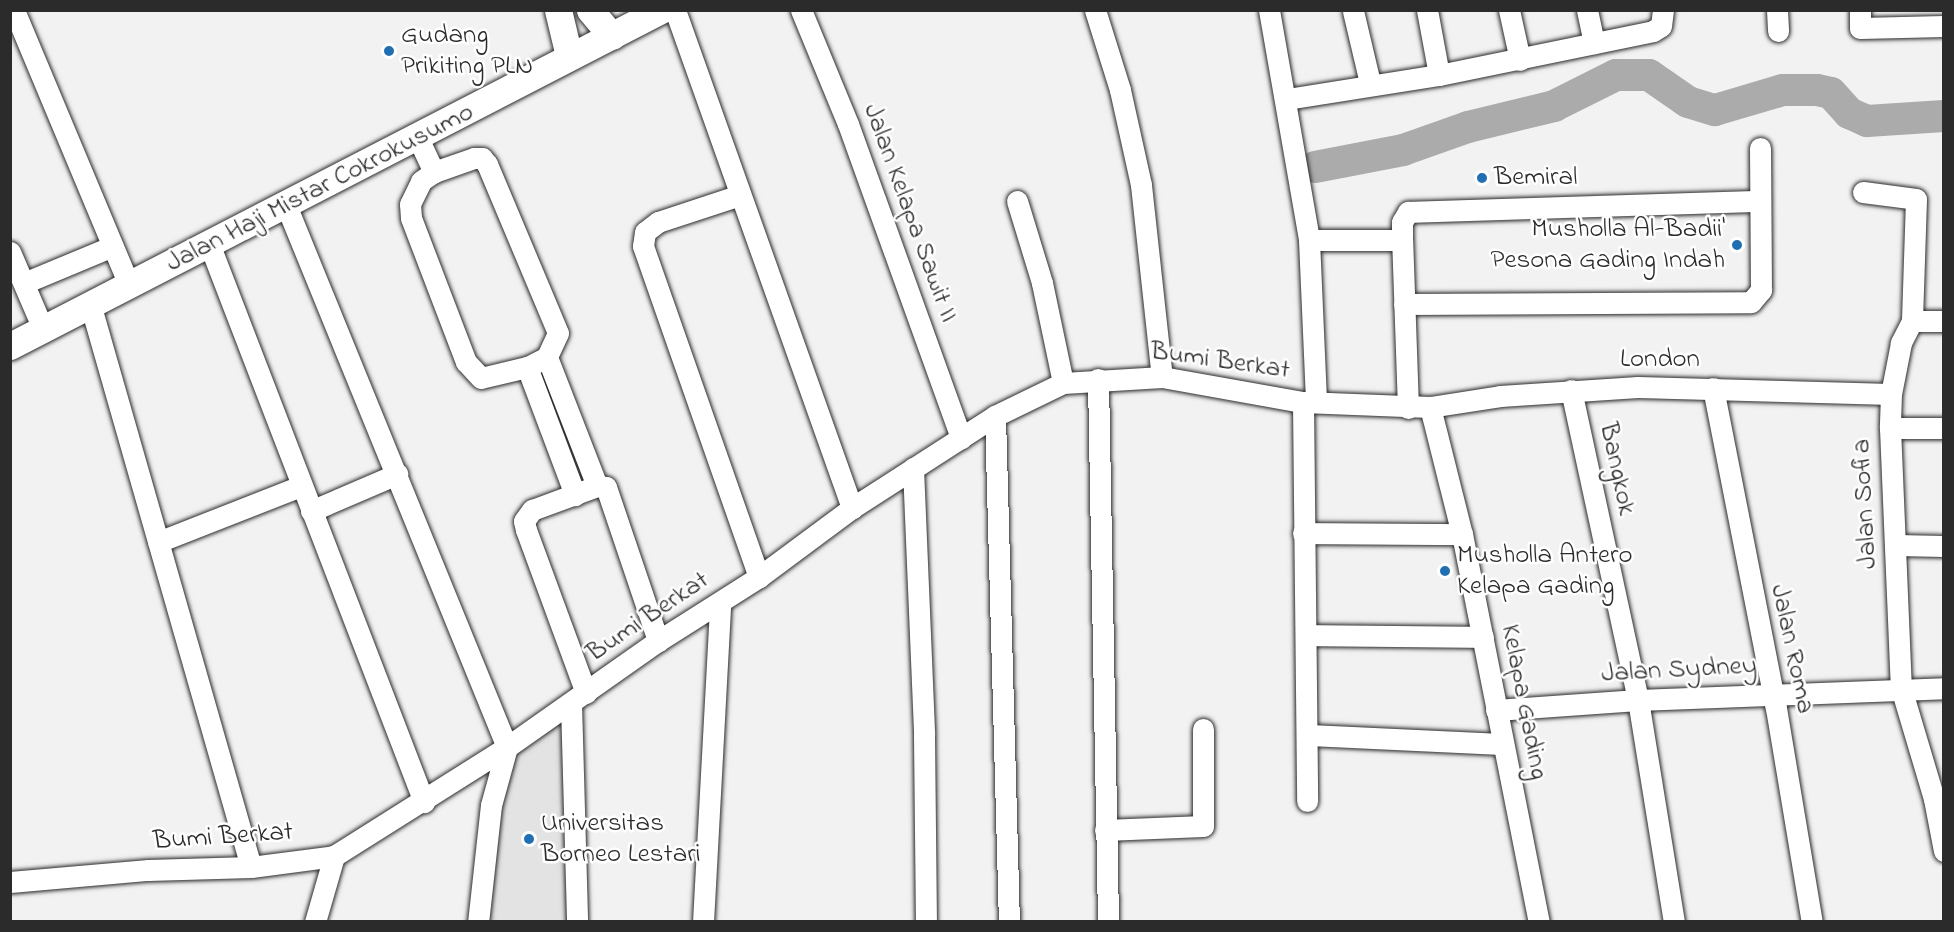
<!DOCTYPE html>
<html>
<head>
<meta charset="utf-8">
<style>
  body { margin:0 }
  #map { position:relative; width:1954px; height:932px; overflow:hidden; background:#f2f2f2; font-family:"Indie Flower",sans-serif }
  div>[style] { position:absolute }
  .built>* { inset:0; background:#e3e3e3 }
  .river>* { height:32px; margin:-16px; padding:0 16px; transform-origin:16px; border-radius:16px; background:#ababab }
  .roads { filter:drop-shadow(0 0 2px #2b2b2b) drop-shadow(0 0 2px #2b2b2b) }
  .minor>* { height:21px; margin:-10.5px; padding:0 10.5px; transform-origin:10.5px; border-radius:10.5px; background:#fff }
  .major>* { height:27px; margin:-13.5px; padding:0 13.5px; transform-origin:13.5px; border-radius:13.5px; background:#fff }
  .dots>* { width:16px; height:16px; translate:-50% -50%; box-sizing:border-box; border:3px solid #fff; border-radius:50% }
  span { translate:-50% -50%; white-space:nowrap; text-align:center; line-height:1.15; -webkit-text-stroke:5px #fff; paint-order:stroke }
  .poi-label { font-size:27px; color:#2b2b2b }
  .left { translate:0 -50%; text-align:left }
  .right { translate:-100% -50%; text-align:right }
  .street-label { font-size:27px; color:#2b2b2b }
  .frame { position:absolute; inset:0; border:12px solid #2b2b2b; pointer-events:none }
</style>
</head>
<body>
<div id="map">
  <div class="built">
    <i style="clip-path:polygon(565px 716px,567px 921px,483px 922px,488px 877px,512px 752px)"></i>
  </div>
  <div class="river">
    <i style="left:1315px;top:167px;width:90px;rotate:-10.9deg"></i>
    <i style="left:1403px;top:150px;width:69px;rotate:-19.5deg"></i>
    <i style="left:1468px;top:127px;width:89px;rotate:-13.7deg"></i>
    <i style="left:1554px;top:106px;width:69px;rotate:-26.6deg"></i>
    <i style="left:1616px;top:75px;width:33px"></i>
    <i style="left:1649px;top:75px;width:47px;rotate:34.7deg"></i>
    <i style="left:1688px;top:102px;width:28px;rotate:17deg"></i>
    <i style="left:1715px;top:110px;width:71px;rotate:-16.4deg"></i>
    <i style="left:1783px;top:90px;width:34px"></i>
    <i style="left:1817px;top:90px;width:14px;rotate:12deg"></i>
    <i style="left:1831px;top:93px;width:27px;rotate:48deg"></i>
    <i style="left:1849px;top:113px;width:20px;rotate:24deg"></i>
    <i style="left:1867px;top:121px;width:77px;rotate:-3.7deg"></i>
  </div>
  <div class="roads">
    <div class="minor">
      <i style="left:14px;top:10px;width:298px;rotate:67.3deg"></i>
      <i style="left:675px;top:10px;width:529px;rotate:70.43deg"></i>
      <i style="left:801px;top:10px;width:123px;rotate:67.6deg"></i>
      <i style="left:848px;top:124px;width:334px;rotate:70.2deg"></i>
      <i style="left:1095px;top:10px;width:84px;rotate:72.6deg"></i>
      <i style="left:1120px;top:90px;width:97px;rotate:77.5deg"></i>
      <i style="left:1141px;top:185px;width:193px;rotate:83.8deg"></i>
      <i style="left:1269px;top:10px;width:233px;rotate:80.1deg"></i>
      <i style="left:1309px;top:240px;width:162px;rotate:87.5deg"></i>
      <i style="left:1427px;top:10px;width:66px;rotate:79.5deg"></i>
      <i style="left:1509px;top:10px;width:51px;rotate:77.6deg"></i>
      <i style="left:1587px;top:10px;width:34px;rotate:78deg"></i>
      <i style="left:1777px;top:10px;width:21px;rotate:87deg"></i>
      <i style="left:1860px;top:10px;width:18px;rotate:90deg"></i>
      <i style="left:1860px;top:28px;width:84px;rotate:-1.4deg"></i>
      <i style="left:1353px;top:11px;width:74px;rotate:76.7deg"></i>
      <i style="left:1287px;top:99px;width:154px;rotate:-9deg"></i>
      <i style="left:1439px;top:75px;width:218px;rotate:-11.6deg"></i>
      <i style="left:1653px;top:31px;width:9px;rotate:-32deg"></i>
      <i style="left:1661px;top:26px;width:16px;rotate:-83deg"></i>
      <i style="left:418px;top:138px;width:38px;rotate:65deg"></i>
      <i style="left:474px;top:158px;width:8px"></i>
      <i style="left:482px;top:158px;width:8px;rotate:50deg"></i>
      <i style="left:487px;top:164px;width:183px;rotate:67.2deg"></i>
      <i style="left:558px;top:333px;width:26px;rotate:115deg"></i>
      <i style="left:547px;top:357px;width:22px;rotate:153deg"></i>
      <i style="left:527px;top:367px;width:47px;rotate:166.6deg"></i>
      <i style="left:481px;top:378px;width:22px;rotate:-133deg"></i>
      <i style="left:466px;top:362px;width:154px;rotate:-110.9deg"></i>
      <i style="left:411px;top:218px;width:14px;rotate:-94deg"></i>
      <i style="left:410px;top:204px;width:25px;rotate:-64deg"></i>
      <i style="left:421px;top:181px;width:16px;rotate:-35deg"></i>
      <i style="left:434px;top:172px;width:42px;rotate:-19.3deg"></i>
      <i style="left:1863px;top:192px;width:53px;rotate:7.5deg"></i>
      <i style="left:1916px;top:199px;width:122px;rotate:91.9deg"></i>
      <i style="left:1912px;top:321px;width:25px;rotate:117deg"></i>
      <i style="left:1901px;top:343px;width:52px;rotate:101.1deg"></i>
      <i style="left:1891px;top:394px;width:34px;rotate:92deg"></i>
      <i style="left:1890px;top:428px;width:260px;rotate:87.6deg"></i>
      <i style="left:1901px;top:688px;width:116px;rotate:73.4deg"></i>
      <i style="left:1934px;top:799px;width:53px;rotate:79.1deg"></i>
      <i style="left:740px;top:195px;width:86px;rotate:161.8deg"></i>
      <i style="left:658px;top:222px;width:16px;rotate:142deg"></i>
      <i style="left:645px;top:232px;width:14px;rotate:98deg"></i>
      <i style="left:643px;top:246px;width:351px;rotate:70.7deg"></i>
      <i style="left:1017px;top:201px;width:86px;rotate:73deg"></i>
      <i style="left:1042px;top:283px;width:102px;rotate:78.1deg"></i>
      <i style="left:286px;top:205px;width:585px;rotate:67.82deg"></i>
      <i style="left:507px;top:747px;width:60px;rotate:105.4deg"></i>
      <i style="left:491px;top:805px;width:118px;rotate:96.3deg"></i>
      <i style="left:1309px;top:240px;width:93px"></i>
      <i style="left:210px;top:246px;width:596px;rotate:68.95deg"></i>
      <i style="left:10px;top:252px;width:84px;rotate:66.8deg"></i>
      <i style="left:24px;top:283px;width:96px;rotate:-22.6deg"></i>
      <i style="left:1404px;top:304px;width:347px;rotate:-0.3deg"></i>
      <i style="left:1751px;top:302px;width:16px;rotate:-50deg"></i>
      <i style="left:1761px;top:290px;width:142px;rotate:-90.4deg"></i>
      <i style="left:91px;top:307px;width:582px;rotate:74.05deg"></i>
      <i style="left:1912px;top:321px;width:32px"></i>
      <i style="left:547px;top:357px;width:138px;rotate:68.8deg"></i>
      <i style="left:527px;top:367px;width:137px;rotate:69.4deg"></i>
      <i style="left:1098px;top:379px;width:543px;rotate:88.94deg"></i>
      <i style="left:1713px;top:388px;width:326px;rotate:78.9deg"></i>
      <i style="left:1776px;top:708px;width:217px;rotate:80.5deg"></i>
      <i style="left:1571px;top:390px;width:317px;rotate:77.8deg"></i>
      <i style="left:1638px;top:700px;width:225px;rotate:80.8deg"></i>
      <i style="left:1303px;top:402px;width:399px;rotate:89.4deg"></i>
      <i style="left:1430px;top:407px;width:71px;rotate:-8.9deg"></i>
      <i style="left:1500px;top:396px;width:138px;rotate:-3.7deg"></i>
      <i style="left:1638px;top:387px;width:253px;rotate:1.6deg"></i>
      <i style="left:1408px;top:408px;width:168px;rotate:-92deg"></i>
      <i style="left:1402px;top:240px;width:18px;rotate:-90deg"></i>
      <i style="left:1402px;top:222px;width:12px;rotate:-59deg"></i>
      <i style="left:1408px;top:212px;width:352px;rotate:-1.8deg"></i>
      <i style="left:995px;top:416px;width:506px;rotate:88.42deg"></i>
      <i style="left:1890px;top:428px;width:54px"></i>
      <i style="left:913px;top:468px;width:267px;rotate:87.6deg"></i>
      <i style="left:924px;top:735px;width:187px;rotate:89.4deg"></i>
      <i style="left:311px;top:511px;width:94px;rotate:-23.3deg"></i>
      <i style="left:1303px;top:533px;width:159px;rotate:0.4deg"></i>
      <i style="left:158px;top:542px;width:154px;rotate:-21.4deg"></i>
      <i style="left:1896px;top:545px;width:48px;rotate:1.2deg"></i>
      <i style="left:1306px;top:635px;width:177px;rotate:0.6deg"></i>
      <i style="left:586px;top:693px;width:174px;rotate:-110.2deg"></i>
      <i style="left:526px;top:530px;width:9px;rotate:-103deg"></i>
      <i style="left:524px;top:521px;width:14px;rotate:-54deg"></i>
      <i style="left:532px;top:510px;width:69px;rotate:-20.3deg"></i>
      <i style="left:597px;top:486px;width:9px;rotate:6deg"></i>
      <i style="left:606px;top:487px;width:163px;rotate:71.3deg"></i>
      <i style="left:571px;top:703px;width:219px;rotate:88.4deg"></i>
      <i style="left:1496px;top:710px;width:142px;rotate:-4deg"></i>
      <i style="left:1638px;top:700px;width:306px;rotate:-2.2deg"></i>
      <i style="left:1309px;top:735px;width:193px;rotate:2.7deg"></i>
      <i style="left:1105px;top:830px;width:98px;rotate:-2.3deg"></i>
      <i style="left:1203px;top:826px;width:97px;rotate:-90deg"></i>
      <i style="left:10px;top:882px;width:139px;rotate:-5deg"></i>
      <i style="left:148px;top:870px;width:103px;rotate:-1.7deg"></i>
      <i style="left:251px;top:867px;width:84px;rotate:-7.5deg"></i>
      <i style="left:334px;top:856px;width:204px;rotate:-32.2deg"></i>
      <i style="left:507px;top:747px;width:184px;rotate:-35.1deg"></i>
      <i style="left:658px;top:641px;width:120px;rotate:-32.4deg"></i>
      <i style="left:759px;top:577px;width:116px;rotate:-36.6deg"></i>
      <i style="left:852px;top:508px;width:170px;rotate:-32.8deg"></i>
      <i style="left:995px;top:416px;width:76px;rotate:-25.9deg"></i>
      <i style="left:1063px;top:383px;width:99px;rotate:-3.5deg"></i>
      <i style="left:1162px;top:377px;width:143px;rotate:10.1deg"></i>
      <i style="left:1303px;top:402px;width:127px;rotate:2.3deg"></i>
      <i style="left:1430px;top:407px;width:131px;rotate:75.9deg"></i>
      <i style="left:1462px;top:534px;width:396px;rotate:78.8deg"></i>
      <i style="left:315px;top:922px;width:69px;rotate:-73.9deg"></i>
      <i style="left:703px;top:922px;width:319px;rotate:-86.9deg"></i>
    </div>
    <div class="major">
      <i style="left:558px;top:10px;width:47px;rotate:76.6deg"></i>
      <i style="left:590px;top:10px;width:34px;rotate:50deg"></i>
      <i style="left:10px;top:346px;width:733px;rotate:-27.3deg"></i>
    </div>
  </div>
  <div class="dots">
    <i style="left:389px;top:51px;background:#1f6fb2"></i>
    <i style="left:1482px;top:178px;background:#1f6fb2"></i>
    <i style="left:1737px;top:245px;background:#1f6fb2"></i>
    <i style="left:1445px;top:571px;background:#1f6fb2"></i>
    <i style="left:529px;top:839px;background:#1f6fb2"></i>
  </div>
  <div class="poi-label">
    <span class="left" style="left:401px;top:51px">Gudang<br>Prikiting PLN</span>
    <span class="left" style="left:1494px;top:178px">Bemiral</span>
    <span class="right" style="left:1725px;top:245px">Musholla Al-Badii'<br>Pesona Gading Indah</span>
    <span class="left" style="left:1457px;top:571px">Musholla Antero<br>Kelapa Gading</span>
    <span class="left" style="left:541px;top:839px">Universitas<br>Borneo Lestari</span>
  </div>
  <div class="street-label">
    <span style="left:320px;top:188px;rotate:-27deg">Jalan Haji Mistar Cokrokusumo</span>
    <span style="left:910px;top:213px;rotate:70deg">Jalan Kelapa Sawit II</span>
    <span style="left:1660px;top:360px">London</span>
    <span style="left:1220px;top:361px;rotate:8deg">Bumi Berkat</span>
    <span style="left:1617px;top:469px;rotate:78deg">Bangkok</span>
    <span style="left:1865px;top:504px;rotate:-93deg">Jalan Sofia</span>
    <span style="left:648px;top:617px;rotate:-34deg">Bumi Berkat</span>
    <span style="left:1792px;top:649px;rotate:78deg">Jalan Roma</span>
    <span style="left:1679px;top:670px;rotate:-3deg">Jalan Sydney</span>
    <span style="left:1524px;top:702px;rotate:79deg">Kelapa Gading</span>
    <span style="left:223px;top:837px;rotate:-4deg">Bumi Berkat</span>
  </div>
  <div class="frame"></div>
</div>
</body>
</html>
